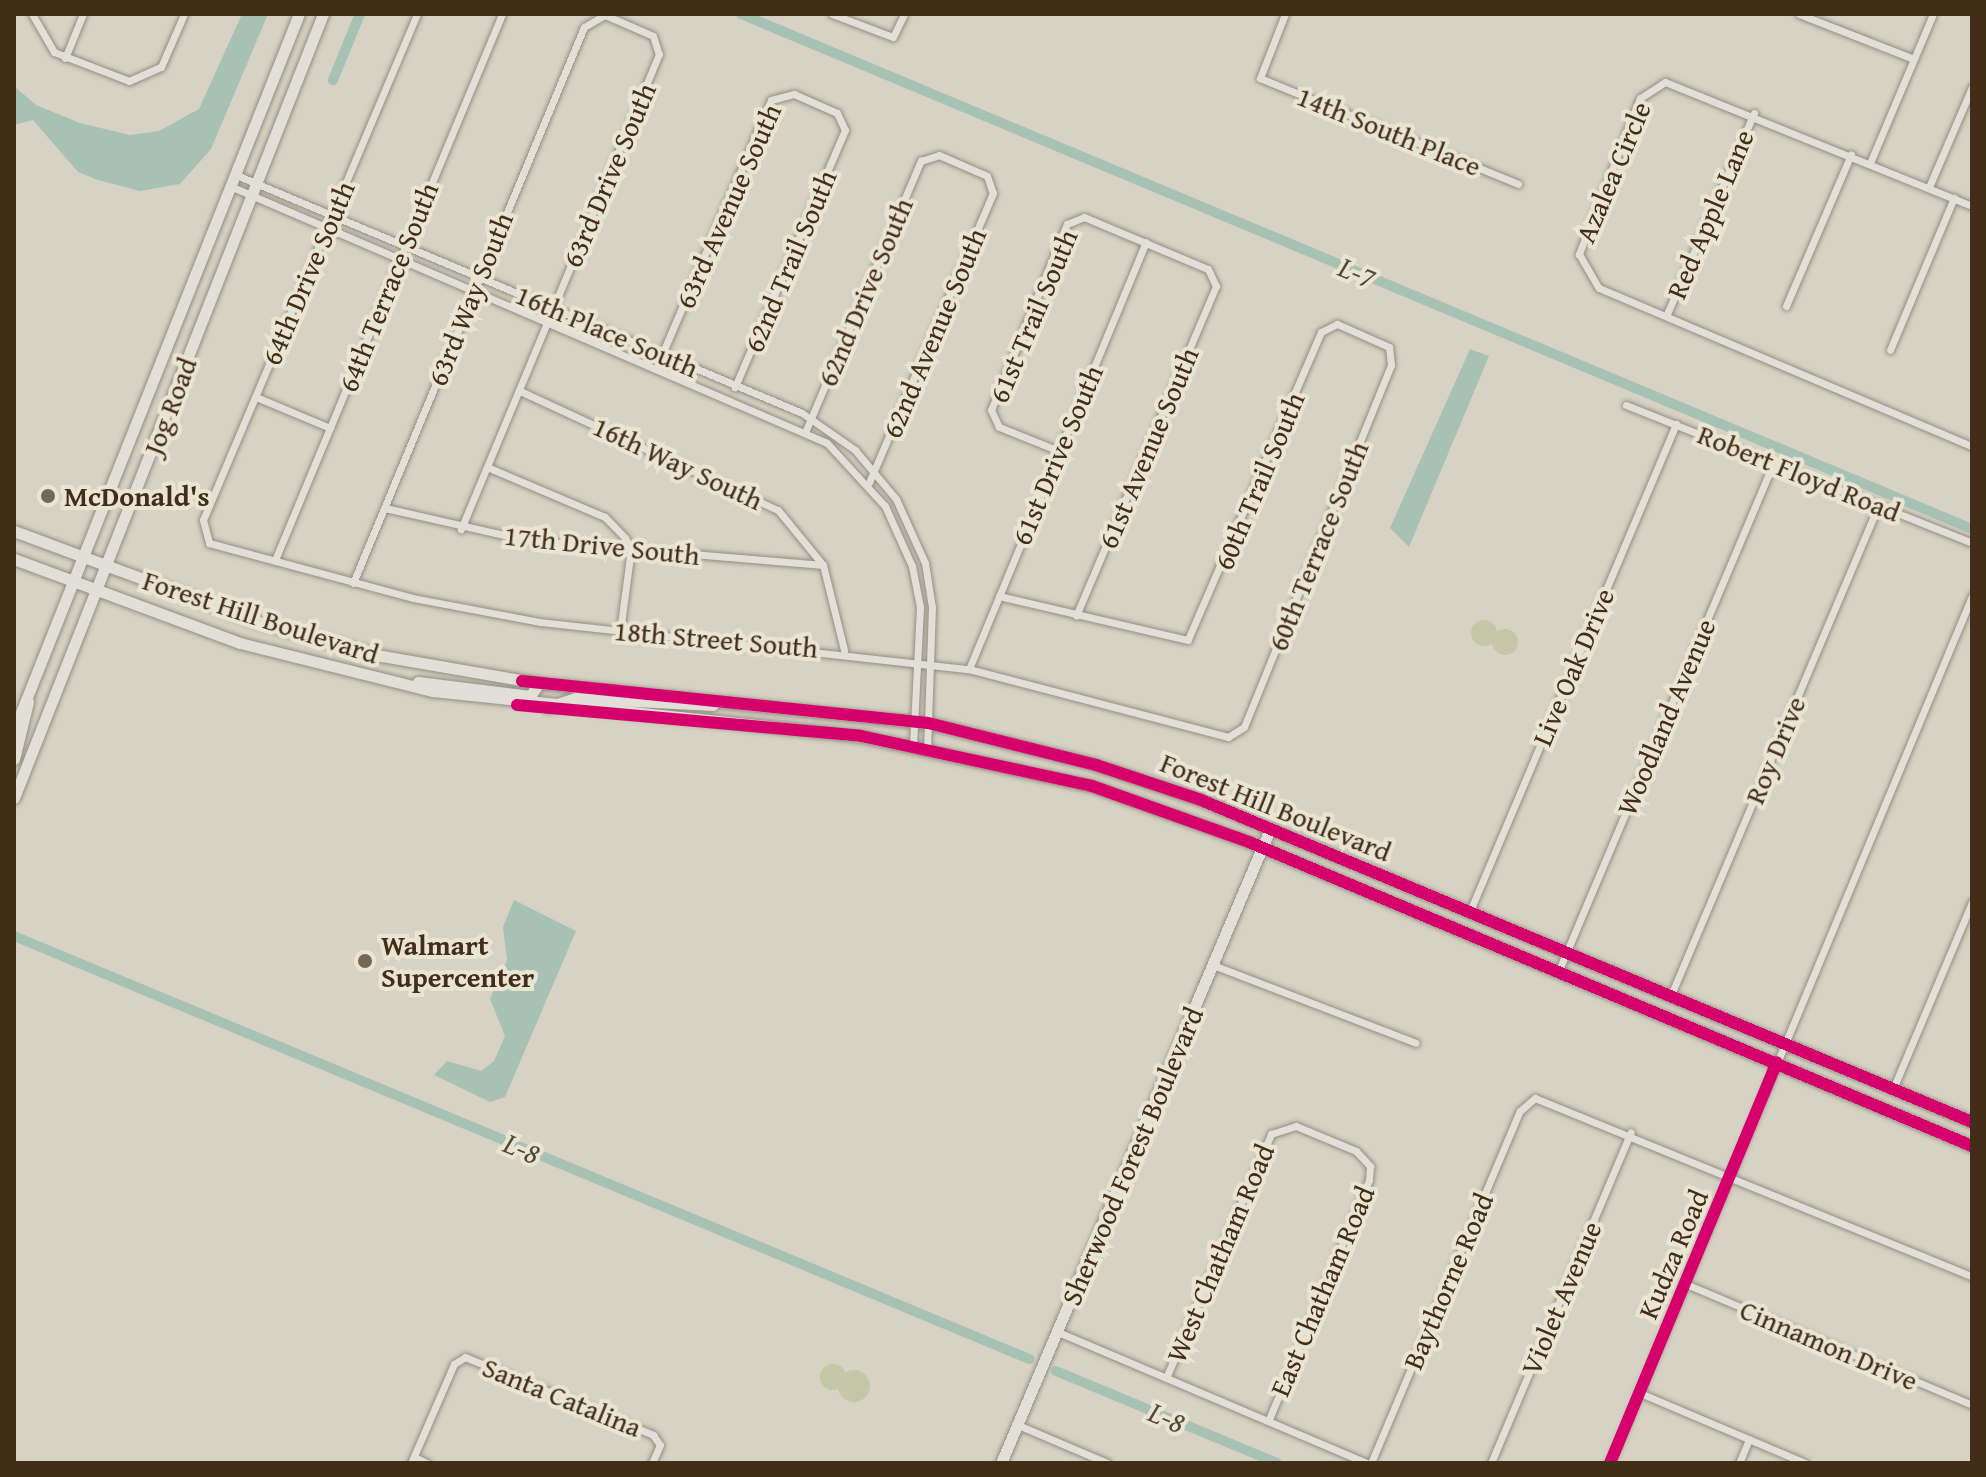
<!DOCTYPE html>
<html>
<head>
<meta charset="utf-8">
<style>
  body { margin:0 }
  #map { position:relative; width:1986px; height:1477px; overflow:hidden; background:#d7d2c3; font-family:"Gentium Book Plus",serif }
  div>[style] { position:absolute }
  .green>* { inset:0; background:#c3c7a7 }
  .round { border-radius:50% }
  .water>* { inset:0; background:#a7c1b5 }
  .canal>* { height:10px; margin:-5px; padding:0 5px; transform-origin:5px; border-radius:5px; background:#a7c1b5 }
  .roads { filter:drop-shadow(0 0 2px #938e83) drop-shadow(0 0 2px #938e83) }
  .street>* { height:7px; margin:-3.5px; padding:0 3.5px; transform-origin:3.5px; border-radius:3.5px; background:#e1dfd7 }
  .secondary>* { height:11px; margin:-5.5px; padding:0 5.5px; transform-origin:5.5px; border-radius:5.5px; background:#e1dfd7 }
  .cycleway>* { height:12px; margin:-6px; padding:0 6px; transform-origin:6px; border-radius:6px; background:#d6006c }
  .dots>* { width:22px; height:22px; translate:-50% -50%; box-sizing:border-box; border:4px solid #eae5d3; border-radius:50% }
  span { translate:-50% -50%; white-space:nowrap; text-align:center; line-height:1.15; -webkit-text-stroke:8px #eae5d3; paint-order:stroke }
  .street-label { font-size:28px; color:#422d19 }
  .poi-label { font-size:28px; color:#422d19; font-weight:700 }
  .left { translate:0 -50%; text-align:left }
  .water-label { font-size:30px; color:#524937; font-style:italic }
  .frame { position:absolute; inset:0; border:16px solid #422d19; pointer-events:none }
</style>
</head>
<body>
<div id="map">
  <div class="green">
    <i class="round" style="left:1471px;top:620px;width:26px;height:26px"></i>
    <i class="round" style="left:1492px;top:629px;width:26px;height:26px"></i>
    <i class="round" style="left:820px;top:1364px;width:26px;height:26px"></i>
    <i class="round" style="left:838px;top:1370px;width:32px;height:32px"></i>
  </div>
  <div class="water">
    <i style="clip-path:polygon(242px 14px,268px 14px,211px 149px,180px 184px,140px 191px,98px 180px,78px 172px,33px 120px,14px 125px,14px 86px,36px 105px,80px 123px,130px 135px,159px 131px,199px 109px)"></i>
    <i style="clip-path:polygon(1470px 349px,1489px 356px,1409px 547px,1390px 528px)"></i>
    <i style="clip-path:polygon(514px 900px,576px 931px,505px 1097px,490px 1102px,434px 1075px,447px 1061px,481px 1071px,494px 1061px,505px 1036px,490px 999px,507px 960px,503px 927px)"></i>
  </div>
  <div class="canal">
    <i style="left:741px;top:14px;width:1334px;rotate:22.7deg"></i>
    <i style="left:333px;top:80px;width:71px;rotate:-67.8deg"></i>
    <i style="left:14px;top:936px;width:1100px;rotate:22.62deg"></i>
    <i style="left:1056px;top:1371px;width:239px;rotate:22.6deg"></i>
  </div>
  <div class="roads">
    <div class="street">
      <i style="left:32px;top:14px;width:44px;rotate:59.9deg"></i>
      <i style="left:54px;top:52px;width:80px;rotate:21.1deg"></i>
      <i style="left:129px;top:81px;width:35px;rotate:-24deg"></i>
      <i style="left:161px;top:67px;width:58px;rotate:-66.5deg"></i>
      <i style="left:417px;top:14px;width:549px;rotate:112.92deg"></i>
      <i style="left:203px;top:520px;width:24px;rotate:75deg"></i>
      <i style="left:209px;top:543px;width:211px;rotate:15.1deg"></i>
      <i style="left:413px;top:598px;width:129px;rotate:10.7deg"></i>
      <i style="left:540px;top:622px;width:432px;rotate:6.3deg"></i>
      <i style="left:969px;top:669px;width:268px;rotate:14.7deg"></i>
      <i style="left:1228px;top:737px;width:19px;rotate:-32deg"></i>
      <i style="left:1244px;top:727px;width:391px;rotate:-67.9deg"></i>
      <i style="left:1391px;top:365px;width:18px;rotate:-96deg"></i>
      <i style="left:1389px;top:347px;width:57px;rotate:-156.1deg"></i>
      <i style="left:1337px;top:324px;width:18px;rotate:153deg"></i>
      <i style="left:1321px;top:332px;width:335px;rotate:113.4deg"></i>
      <i style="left:1188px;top:640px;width:194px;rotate:-166.9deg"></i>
      <i style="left:832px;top:14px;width:65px;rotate:20.7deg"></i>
      <i style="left:893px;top:37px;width:25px;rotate:-64deg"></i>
      <i style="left:1285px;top:14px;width:69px;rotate:111.3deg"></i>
      <i style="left:1260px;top:78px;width:279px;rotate:22.3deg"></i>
      <i style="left:1799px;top:14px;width:123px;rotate:21.4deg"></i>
      <i style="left:65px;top:58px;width:48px;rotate:-67.8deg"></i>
      <i style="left:1870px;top:163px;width:162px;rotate:-67.1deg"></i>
      <i style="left:234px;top:174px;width:616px;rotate:22.82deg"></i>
      <i style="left:802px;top:413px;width:65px;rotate:34.9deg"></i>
      <i style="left:855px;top:450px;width:64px;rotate:50.1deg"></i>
      <i style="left:896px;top:499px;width:70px;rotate:65.6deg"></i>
      <i style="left:925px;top:563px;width:45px;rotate:81deg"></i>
      <i style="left:932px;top:607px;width:140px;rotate:92deg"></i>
      <i style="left:230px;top:186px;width:650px;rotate:23.29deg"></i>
      <i style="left:827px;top:443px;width:86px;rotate:47.4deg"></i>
      <i style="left:885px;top:506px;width:66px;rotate:65.8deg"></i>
      <i style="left:912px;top:566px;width:42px;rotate:79deg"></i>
      <i style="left:920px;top:607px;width:137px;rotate:92.9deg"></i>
      <i style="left:1929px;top:187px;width:109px;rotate:-66.7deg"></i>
      <i style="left:1972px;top:206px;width:331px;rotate:-158deg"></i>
      <i style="left:1665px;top:82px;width:30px;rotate:147deg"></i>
      <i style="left:1640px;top:98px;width:168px;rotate:111.4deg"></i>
      <i style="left:1579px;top:254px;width:39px;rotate:60deg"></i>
      <i style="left:1599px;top:288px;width:405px;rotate:23deg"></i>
      <i style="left:1786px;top:306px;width:165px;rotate:-66.8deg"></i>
      <i style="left:1667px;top:314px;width:219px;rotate:-66.6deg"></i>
      <i style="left:1890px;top:350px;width:165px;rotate:-67.2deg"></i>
      <i style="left:657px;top:366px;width:289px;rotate:-66.8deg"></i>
      <i style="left:771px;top:100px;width:24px;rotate:-15deg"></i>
      <i style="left:794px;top:94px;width:47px;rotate:23.8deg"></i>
      <i style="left:837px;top:113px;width:19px;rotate:65deg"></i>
      <i style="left:845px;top:130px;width:280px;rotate:113.2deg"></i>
      <i style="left:520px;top:391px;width:284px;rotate:24.8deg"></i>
      <i style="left:778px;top:510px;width:71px;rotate:50.7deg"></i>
      <i style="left:823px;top:565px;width:88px;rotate:76.1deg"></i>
      <i style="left:256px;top:397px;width:80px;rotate:22.7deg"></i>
      <i style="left:1626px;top:405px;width:373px;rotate:21.7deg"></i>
      <i style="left:806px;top:430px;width:293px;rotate:-66.9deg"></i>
      <i style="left:921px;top:161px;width:19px;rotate:-18deg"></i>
      <i style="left:939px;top:155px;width:52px;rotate:23.6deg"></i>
      <i style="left:987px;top:176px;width:18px;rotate:71deg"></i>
      <i style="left:993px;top:193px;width:315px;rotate:113.2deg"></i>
      <i style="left:1059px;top:451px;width:65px;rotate:-158.2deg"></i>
      <i style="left:999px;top:427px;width:19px;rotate:-115deg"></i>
      <i style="left:991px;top:410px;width:201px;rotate:-67.8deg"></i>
      <i style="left:1067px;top:224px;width:18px;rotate:-22deg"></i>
      <i style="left:1084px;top:217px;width:134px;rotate:22.8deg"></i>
      <i style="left:1208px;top:269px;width:19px;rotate:65deg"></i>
      <i style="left:1216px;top:286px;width:358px;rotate:113deg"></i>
      <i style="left:487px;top:467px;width:128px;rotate:23deg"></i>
      <i style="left:605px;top:517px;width:29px;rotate:46deg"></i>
      <i style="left:625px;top:538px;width:13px;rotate:61deg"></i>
      <i style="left:631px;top:549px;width:83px;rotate:97.6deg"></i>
      <i style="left:385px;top:508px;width:145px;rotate:12.8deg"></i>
      <i style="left:526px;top:540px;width:298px;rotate:4.8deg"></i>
      <i style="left:275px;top:560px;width:591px;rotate:-67.42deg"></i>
      <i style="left:353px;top:583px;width:602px;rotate:-67.44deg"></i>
      <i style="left:584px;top:27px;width:24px;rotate:-30deg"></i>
      <i style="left:605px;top:15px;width:52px;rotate:23.6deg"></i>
      <i style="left:653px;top:36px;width:19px;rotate:72deg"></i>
      <i style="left:659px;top:54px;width:515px;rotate:112.63deg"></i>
      <i style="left:969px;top:669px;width:462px;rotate:-67.5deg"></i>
      <i style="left:1470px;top:911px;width:529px;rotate:-67.07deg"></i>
      <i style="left:1213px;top:965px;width:217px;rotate:21deg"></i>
      <i style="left:1559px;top:970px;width:549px;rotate:-67.08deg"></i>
      <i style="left:1671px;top:995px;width:533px;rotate:-67.04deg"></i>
      <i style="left:1893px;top:1089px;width:203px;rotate:-67.1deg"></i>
      <i style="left:1686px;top:1284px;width:311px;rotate:22.9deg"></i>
      <i style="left:1058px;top:1332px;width:336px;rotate:23deg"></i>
      <i style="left:1166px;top:1378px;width:266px;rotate:-66.7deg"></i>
      <i style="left:1271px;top:1134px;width:26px;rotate:-18deg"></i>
      <i style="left:1296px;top:1126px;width:65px;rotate:22.6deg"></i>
      <i style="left:1356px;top:1151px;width:21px;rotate:47deg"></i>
      <i style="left:1370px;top:1166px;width:14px;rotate:94deg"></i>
      <i style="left:1369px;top:1180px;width:261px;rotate:112.7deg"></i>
      <i style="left:1640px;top:1393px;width:179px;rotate:23deg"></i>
      <i style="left:1018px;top:1425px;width:97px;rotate:23.1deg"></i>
      <i style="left:414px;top:1457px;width:14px;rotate:25deg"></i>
      <i style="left:411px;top:1463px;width:108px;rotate:-66.5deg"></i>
      <i style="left:454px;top:1364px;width:13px;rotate:-32deg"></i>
      <i style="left:465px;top:1357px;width:204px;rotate:22.5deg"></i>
      <i style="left:653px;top:1435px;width:12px;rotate:55deg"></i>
      <i style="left:660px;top:1445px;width:20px;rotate:114deg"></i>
      <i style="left:1371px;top:1463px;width:382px;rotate:-67.1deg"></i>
      <i style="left:1520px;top:1111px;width:20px;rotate:-41deg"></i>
      <i style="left:1535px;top:1098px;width:472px;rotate:22.2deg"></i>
      <i style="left:1491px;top:1463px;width:359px;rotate:-67.1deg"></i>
      <i style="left:1610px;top:1463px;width:940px;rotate:-67.34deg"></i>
      <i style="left:1739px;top:1463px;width:26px;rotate:-67deg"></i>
    </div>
    <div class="secondary">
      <i style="left:14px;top:531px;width:261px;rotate:20.4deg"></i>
      <i style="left:259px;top:622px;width:128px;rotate:15.5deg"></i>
      <i style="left:382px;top:656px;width:159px;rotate:9.8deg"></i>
      <i style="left:539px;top:683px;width:391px;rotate:5.9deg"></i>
      <i style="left:928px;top:723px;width:173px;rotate:14deg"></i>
      <i style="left:1096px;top:765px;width:111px;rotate:18.4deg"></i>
      <i style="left:1201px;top:800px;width:836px;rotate:22.67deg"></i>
      <i style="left:14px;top:559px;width:241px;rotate:20.4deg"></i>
      <i style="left:240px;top:643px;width:199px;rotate:14deg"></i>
      <i style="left:433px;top:691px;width:430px;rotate:6deg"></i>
      <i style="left:861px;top:736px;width:236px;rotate:12.2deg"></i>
      <i style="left:1092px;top:786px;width:167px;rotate:19.6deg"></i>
      <i style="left:1249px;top:842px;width:784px;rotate:22.81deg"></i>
      <i style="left:418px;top:682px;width:113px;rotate:7.1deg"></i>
      <i style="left:530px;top:696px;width:16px;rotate:-55deg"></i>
      <i style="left:548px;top:707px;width:29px;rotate:-18deg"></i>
      <i style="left:576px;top:698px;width:137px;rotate:2.9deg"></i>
      <i style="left:14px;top:730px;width:771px;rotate:-68.3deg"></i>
      <i style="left:14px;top:759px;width:59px;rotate:-76.2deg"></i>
      <i style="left:14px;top:798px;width:843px;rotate:-68.49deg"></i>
      <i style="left:1001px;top:1463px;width:689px;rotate:-67.01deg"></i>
    </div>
  </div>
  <div class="cycleway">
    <i style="left:522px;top:681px;width:408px;rotate:5.9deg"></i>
    <i style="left:928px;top:723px;width:173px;rotate:14deg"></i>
    <i style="left:1096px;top:765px;width:111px;rotate:18.4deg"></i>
    <i style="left:1201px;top:800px;width:836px;rotate:22.67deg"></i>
    <i style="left:517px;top:705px;width:345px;rotate:5.1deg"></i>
    <i style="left:861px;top:736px;width:236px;rotate:12.2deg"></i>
    <i style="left:1092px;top:786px;width:167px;rotate:19.6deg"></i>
    <i style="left:1249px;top:842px;width:784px;rotate:22.81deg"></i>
    <i style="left:1610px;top:1463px;width:434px;rotate:-67.4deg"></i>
  </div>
  <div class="dots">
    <i style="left:48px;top:496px;background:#766754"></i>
    <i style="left:365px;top:961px;background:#766754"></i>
  </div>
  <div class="street-label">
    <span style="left:1389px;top:131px;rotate:22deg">14th South Place</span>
    <span style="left:1613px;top:172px;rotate:-67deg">Azalea Circle</span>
    <span style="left:609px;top:175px;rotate:-67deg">63rd Drive South</span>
    <span style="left:728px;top:206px;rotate:-66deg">63rd Avenue South</span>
    <span style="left:1710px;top:214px;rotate:-67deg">Red Apple Lane</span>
    <span style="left:790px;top:261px;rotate:-67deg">62nd Trail South</span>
    <span style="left:308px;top:273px;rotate:-67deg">64th Drive South</span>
    <span style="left:388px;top:287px;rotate:-68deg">64th Terrace South</span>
    <span style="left:865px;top:292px;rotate:-67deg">62nd Drive South</span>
    <span style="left:470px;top:299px;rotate:-68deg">63rd Way South</span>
    <span style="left:1033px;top:316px;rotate:-67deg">61st Trail South</span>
    <span style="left:607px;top:331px;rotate:23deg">16th Place South</span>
    <span style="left:934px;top:333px;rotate:-67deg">62nd Avenue South</span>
    <span style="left:170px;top:406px;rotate:-69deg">Jog Road</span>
    <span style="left:1148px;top:448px;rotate:-67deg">61st Avenue South</span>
    <span style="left:1057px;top:455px;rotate:-67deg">61st Drive South</span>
    <span style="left:678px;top:463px;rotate:25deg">16th Way South</span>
    <span style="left:1799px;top:473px;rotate:22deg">Robert Floyd Road</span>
    <span style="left:1259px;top:481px;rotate:-67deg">60th Trail South</span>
    <span style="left:602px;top:545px;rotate:6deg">17th Drive South</span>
    <span style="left:1318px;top:546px;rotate:-68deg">60th Terrace South</span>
    <span style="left:261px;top:617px;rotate:18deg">Forest Hill Boulevard</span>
    <span style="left:716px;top:639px;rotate:5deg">18th Street South</span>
    <span style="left:1573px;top:667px;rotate:-67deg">Live Oak Drive</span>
    <span style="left:1666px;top:717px;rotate:-67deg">Woodland Avenue</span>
    <span style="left:1775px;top:750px;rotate:-67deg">Roy Drive</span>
    <span style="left:1276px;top:807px;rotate:22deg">Forest Hill Boulevard</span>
    <span style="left:1132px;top:1156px;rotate:-67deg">Sherwood Forest Boulevard</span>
    <span style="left:1220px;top:1253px;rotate:-67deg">West Chatham Road</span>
    <span style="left:1673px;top:1254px;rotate:-67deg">Kudza Road</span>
    <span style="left:1448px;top:1281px;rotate:-67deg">Baythorne Road</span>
    <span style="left:1322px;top:1291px;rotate:-67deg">East Chatham Road</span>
    <span style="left:1561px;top:1298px;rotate:-67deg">Violet Avenue</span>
    <span style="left:1829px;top:1345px;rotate:23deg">Cinnamon Drive</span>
    <span style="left:562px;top:1397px;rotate:22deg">Santa Catalina</span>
  </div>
  <div class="poi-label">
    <span class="left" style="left:64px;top:496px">McDonald's</span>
    <span class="left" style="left:381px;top:961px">Walmart<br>Supercenter</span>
  </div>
  <div class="water-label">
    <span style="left:1357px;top:272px;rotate:23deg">L-7</span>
    <span style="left:522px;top:1148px;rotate:23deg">L-8</span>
    <span style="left:1167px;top:1417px;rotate:23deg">L-8</span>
  </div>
  <div class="frame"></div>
</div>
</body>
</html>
